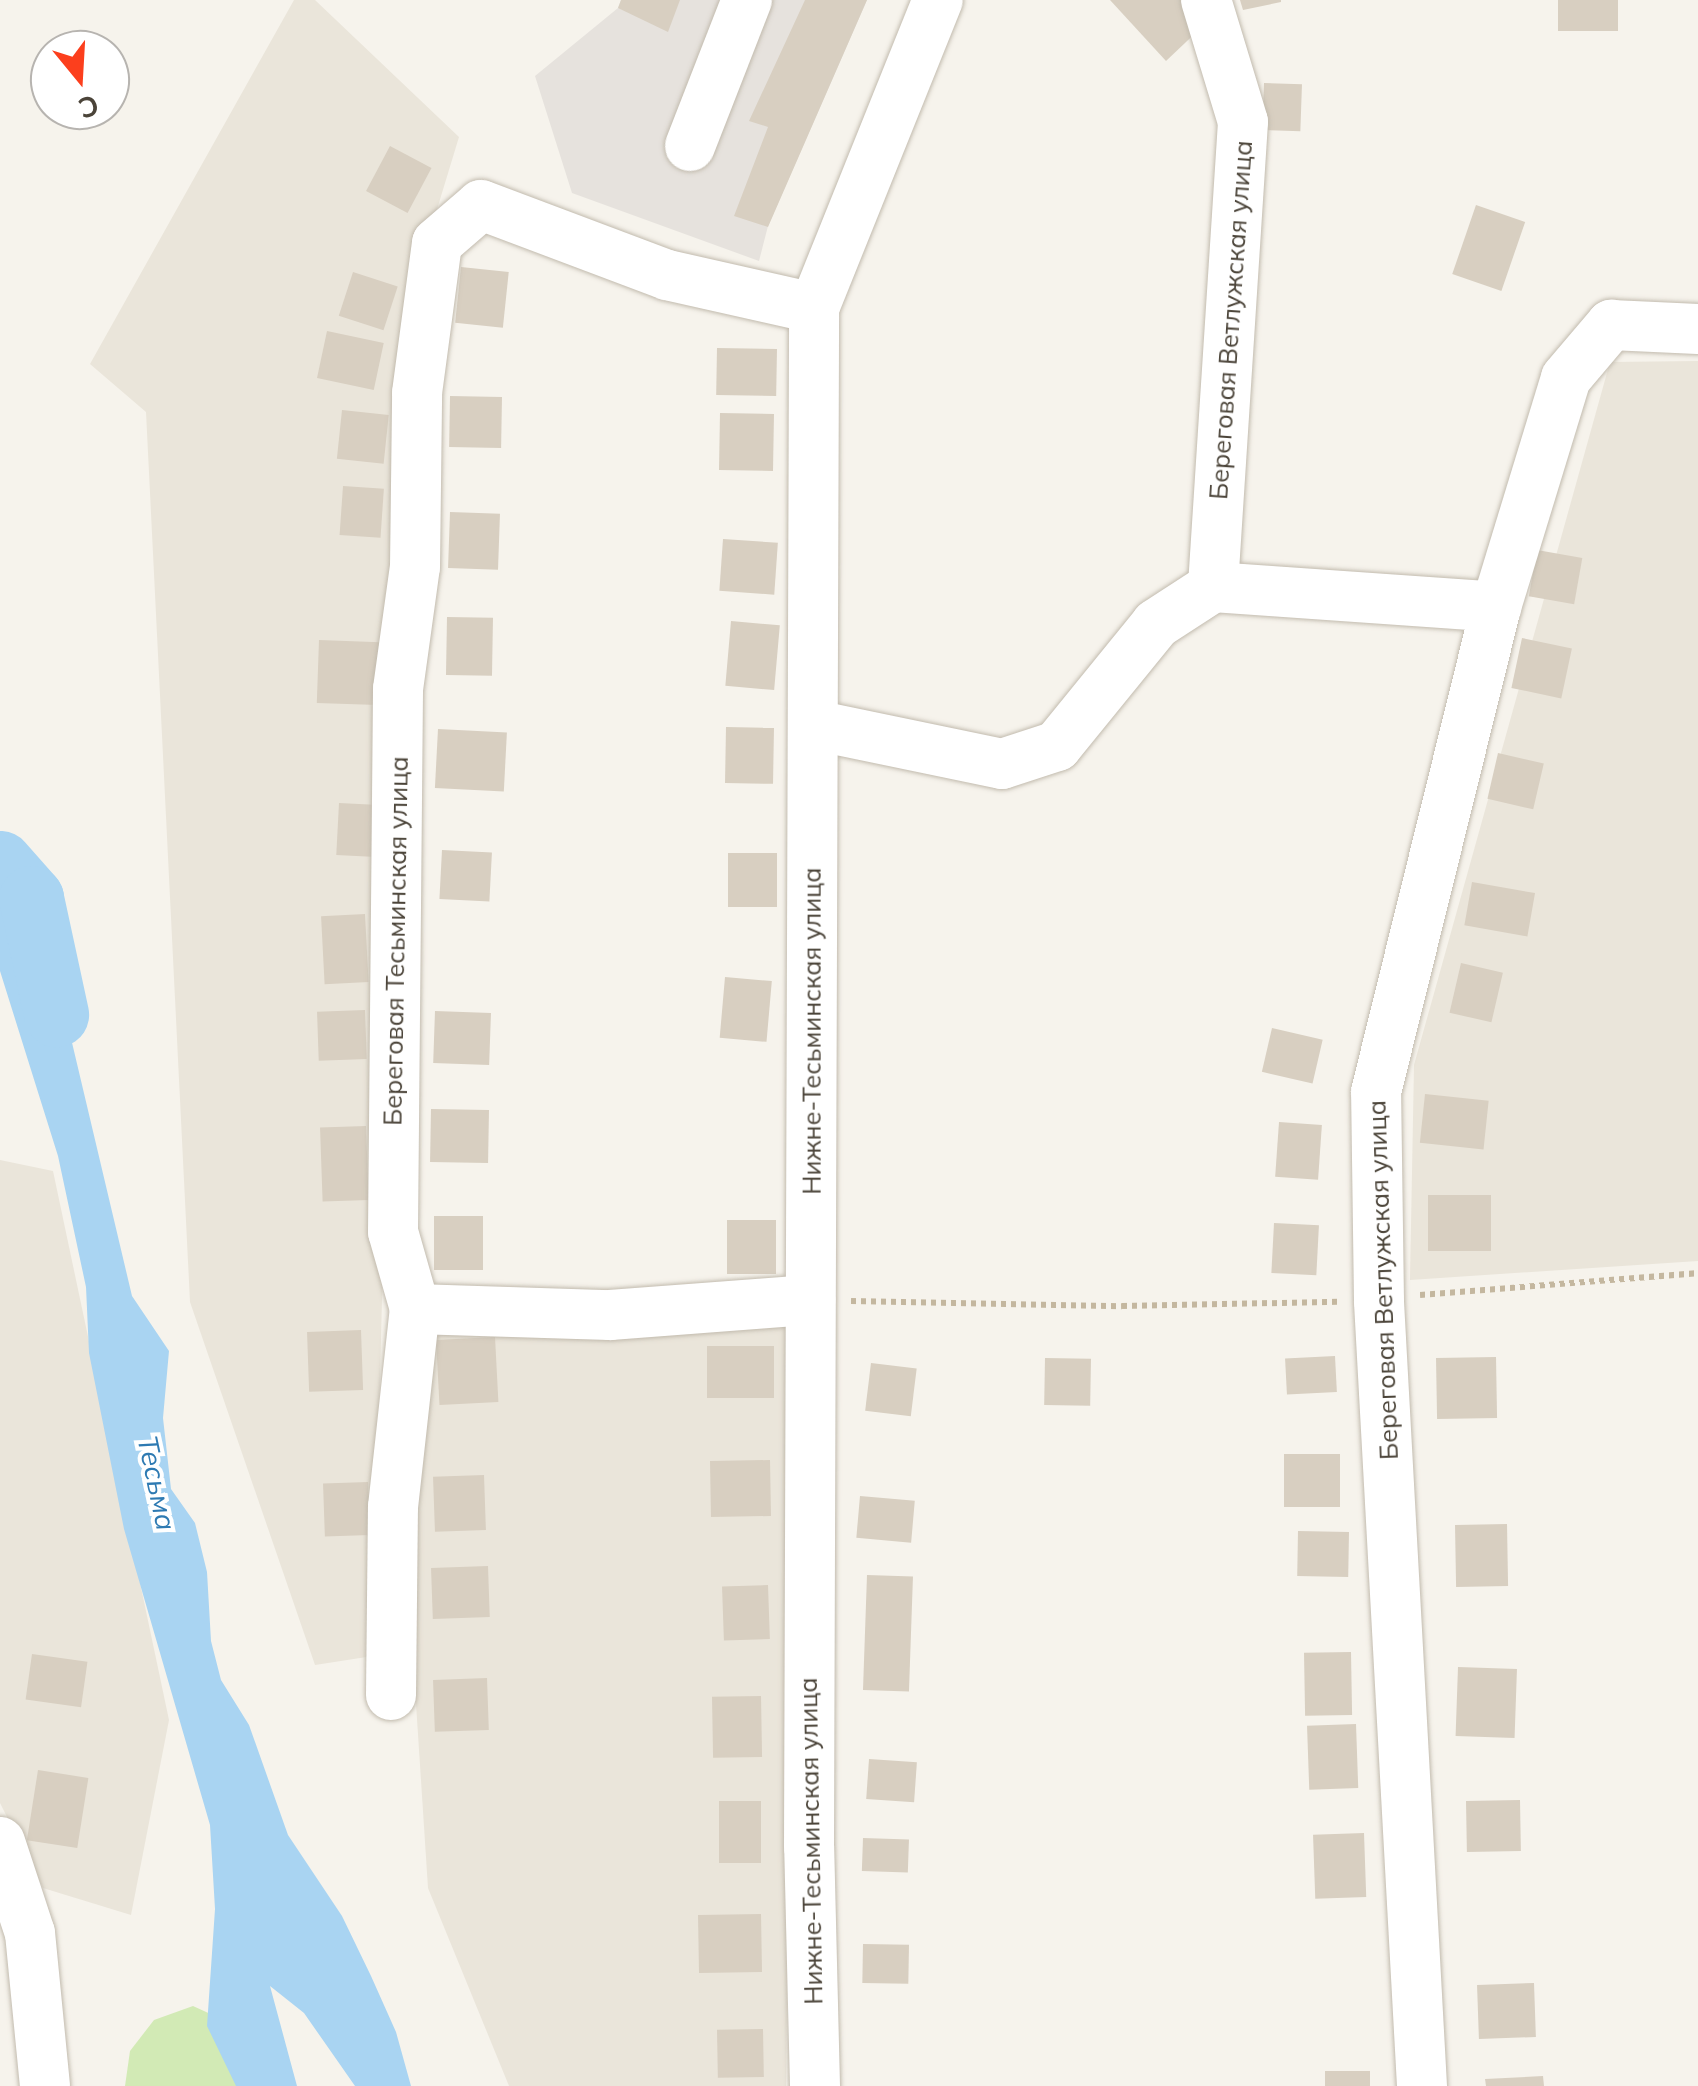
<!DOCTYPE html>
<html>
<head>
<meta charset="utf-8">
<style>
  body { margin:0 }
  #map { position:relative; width:1698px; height:2086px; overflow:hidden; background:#f6f3ec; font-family:Mulish,sans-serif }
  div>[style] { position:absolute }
  .residential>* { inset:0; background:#eae5da }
  .industrial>* { inset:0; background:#e6e2dd }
  .green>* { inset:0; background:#d2eab5 }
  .water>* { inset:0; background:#a9d4f2 }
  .river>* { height:65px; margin:-32.5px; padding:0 32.5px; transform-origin:32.5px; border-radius:32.5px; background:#a9d4f2 }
  .building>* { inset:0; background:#d8cfc1; transform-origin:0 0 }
  .path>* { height:6px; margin-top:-3px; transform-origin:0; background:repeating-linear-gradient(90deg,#c4b79f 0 5px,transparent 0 10px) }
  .roads { filter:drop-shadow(0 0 2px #c2bbae) drop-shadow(0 0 2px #c2bbae) }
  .minor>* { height:50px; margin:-25px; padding:0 25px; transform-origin:25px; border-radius:25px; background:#fff }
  span { translate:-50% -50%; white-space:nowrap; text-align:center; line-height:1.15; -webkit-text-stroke:8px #fff; paint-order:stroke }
  .street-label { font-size:25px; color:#4b4439 }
  .water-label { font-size:28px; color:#2e7ab2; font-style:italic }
  .north { position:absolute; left:30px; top:30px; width:100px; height:100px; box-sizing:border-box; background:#fff; border:2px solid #b7b4b0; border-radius:50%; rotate:162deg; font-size:28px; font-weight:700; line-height:40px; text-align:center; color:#4b4439 }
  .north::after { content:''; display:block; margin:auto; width:35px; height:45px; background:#fc3f1d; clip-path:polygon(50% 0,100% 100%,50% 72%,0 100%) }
</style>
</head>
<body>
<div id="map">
  <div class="residential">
    <i style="clip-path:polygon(294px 0,315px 0,459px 137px,407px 308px,373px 1656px,315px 1665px,190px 1302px,146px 412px,90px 364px)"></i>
    <i style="clip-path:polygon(1698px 361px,1698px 1261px,1410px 1280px,1414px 1065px,1610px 362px)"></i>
    <i style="clip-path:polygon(0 1160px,53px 1171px,169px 1720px,131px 1915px,43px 1888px,0 1803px)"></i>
    <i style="clip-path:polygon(794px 1324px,786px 2086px,509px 2086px,428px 1888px,410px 1611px,423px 1326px)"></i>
  </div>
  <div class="industrial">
    <i style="clip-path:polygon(621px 0,867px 0,768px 226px,759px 261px,572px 193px,535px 76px,618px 8px)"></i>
  </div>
  <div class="green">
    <i style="clip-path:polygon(193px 2006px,217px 2017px,253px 2086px,125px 2086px,130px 2051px,154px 2020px)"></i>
  </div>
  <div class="water">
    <i style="clip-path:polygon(0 862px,32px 914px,56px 975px,132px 1296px,169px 1351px,163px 1418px,171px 1489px,195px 1523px,207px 1572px,211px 1641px,221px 1680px,249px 1725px,288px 1835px,342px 1916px,371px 1976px,396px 2032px,411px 2086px,355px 2086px,304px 2013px,270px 1986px,297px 2086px,236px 2086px,207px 2026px,215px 1909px,210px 1825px,124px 1529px,89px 1353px,86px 1287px,58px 1156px,0 971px)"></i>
  </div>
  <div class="river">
    <i style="left:0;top:863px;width:47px;rotate:48.5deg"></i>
    <i style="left:31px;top:898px;width:119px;rotate:77.8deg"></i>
  </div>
  <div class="building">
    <i style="clip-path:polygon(621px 0,680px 0,668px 32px,618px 8px)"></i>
    <i style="clip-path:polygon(805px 0,867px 0,768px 227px,734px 216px,768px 127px,749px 121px)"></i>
    <i style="clip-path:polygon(1110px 0,1182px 0,1205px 24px,1166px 61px)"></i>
    <i style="clip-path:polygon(1240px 0,1281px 0,1281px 2px,1243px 10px)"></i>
    <i style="left:1558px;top:0;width:60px;height:31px"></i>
    <i style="left:1264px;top:83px;width:38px;height:47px;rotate:2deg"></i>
    <i style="left:390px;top:146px;width:47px;height:51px;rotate:28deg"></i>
    <i style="left:1476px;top:205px;width:52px;height:73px;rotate:19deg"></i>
    <i style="left:461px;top:267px;width:48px;height:56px;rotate:6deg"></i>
    <i style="left:353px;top:272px;width:47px;height:46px;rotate:18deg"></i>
    <i style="left:327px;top:331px;width:58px;height:48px;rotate:12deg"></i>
    <i style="left:717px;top:348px;width:60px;height:47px;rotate:1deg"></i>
    <i style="left:450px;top:396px;width:52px;height:51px;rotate:1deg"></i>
    <i style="left:342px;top:410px;width:47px;height:49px;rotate:6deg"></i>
    <i style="left:720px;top:413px;width:54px;height:57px;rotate:1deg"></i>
    <i style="left:343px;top:486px;width:41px;height:49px;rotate:4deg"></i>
    <i style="left:450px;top:512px;width:50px;height:56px;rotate:2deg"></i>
    <i style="left:723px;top:539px;width:55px;height:52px;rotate:4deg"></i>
    <i style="left:1537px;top:550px;width:46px;height:47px;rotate:10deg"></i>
    <i style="left:447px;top:617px;width:46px;height:58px;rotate:1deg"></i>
    <i style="left:731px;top:621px;width:49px;height:65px;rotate:5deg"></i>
    <i style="left:1522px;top:638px;width:51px;height:51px;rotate:12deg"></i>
    <i style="left:319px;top:640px;width:61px;height:63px;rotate:2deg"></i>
    <i style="left:726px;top:727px;width:48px;height:56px;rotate:1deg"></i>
    <i style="left:438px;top:729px;width:69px;height:59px;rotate:3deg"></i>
    <i style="left:1498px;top:753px;width:47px;height:47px;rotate:13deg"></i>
    <i style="left:339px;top:803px;width:40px;height:52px;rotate:3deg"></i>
    <i style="left:442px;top:850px;width:50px;height:49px;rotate:3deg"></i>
    <i style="left:777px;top:853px;width:54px;height:49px;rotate:90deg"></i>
    <i style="left:1472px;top:882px;width:64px;height:44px;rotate:10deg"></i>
    <i style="left:365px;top:914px;width:68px;height:44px;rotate:87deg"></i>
    <i style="left:1461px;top:963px;width:43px;height:51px;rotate:13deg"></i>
    <i style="left:725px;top:977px;width:47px;height:61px;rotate:5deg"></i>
    <i style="left:365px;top:1010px;width:49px;height:48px;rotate:88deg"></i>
    <i style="left:435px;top:1011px;width:56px;height:52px;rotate:2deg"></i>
    <i style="left:1272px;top:1028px;width:52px;height:45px;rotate:13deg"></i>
    <i style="left:1425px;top:1094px;width:64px;height:49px;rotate:6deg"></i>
    <i style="left:431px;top:1109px;width:58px;height:53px;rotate:1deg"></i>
    <i style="left:1279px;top:1122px;width:43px;height:55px;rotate:4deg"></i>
    <i style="left:366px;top:1126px;width:74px;height:46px;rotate:88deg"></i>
    <i style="left:1491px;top:1195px;width:56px;height:63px;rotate:90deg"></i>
    <i style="left:434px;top:1216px;width:49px;height:54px"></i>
    <i style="left:727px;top:1220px;width:49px;height:54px"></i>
    <i style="left:1274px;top:1223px;width:45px;height:50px;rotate:3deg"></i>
    <i style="left:361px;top:1330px;width:60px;height:54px;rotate:88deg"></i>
    <i style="left:495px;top:1337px;width:65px;height:59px;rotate:87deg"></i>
    <i style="left:707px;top:1346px;width:67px;height:52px"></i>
    <i style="left:1335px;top:1356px;width:36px;height:50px;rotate:87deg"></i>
    <i style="left:1496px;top:1357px;width:61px;height:60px;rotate:89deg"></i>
    <i style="left:1045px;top:1358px;width:46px;height:47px;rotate:1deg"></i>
    <i style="left:871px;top:1363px;width:46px;height:48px;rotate:7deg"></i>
    <i style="left:1284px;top:1454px;width:56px;height:53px"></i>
    <i style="left:770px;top:1460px;width:56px;height:60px;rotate:89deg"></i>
    <i style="left:484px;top:1475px;width:55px;height:51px;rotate:88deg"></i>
    <i style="left:368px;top:1482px;width:53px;height:45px;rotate:88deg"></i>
    <i style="left:860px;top:1496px;width:55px;height:42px;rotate:5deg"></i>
    <i style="left:1507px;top:1524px;width:62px;height:52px;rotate:89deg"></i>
    <i style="left:1298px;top:1531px;width:51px;height:45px;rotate:1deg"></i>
    <i style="left:488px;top:1566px;width:51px;height:57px;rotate:88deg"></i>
    <i style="left:867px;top:1575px;width:46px;height:115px;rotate:2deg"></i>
    <i style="left:768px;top:1585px;width:54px;height:46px;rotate:88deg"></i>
    <i style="left:1351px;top:1652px;width:63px;height:47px;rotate:89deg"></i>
    <i style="left:32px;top:1654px;width:56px;height:46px;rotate:8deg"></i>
    <i style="left:1458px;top:1667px;width:59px;height:69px;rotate:2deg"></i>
    <i style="left:487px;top:1678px;width:52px;height:54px;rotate:88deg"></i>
    <i style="left:761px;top:1696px;width:61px;height:49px;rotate:89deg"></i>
    <i style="left:1356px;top:1724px;width:64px;height:49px;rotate:88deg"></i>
    <i style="left:869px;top:1759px;width:48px;height:40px;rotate:4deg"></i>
    <i style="left:38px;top:1770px;width:51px;height:71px;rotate:9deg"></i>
    <i style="left:1520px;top:1800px;width:51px;height:54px;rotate:89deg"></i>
    <i style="left:719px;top:1801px;width:42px;height:62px"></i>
    <i style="left:1364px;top:1833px;width:64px;height:51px;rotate:88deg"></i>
    <i style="left:863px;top:1838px;width:46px;height:33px;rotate:2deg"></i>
    <i style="left:761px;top:1914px;width:58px;height:63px;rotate:89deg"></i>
    <i style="left:863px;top:1944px;width:46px;height:39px;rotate:1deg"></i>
    <i style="left:1534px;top:1983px;width:54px;height:57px;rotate:88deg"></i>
    <i style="left:763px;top:2029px;width:48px;height:46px;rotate:89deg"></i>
    <i style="left:1325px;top:2071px;width:45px;height:15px"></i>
    <i style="clip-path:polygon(1543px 2076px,1544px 2086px,1486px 2086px,1485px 2079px)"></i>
  </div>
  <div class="path">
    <i style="left:1420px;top:1295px;width:279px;rotate:-4.5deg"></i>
    <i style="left:851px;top:1301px;width:271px;rotate:1.1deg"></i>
    <i style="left:1122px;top:1306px;width:216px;rotate:-1.1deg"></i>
  </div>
  <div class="roads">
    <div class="minor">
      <i style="left:1206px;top:0;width:127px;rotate:73.1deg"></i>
      <i style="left:1243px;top:122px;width:466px;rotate:93.7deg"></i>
      <i style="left:690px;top:146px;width:157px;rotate:-68.7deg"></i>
      <i style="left:814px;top:725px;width:192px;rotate:11.7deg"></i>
      <i style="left:1002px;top:764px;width:58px;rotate:-18.1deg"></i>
      <i style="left:1057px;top:746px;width:157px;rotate:-50.9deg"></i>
      <i style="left:1156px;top:624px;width:68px;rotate:-33deg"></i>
      <i style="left:1213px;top:587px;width:284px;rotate:4deg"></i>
      <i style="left:415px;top:1309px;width:195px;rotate:1.8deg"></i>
      <i style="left:610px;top:1315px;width:201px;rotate:-4.3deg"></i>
      <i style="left:391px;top:1695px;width:188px;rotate:-89.4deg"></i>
      <i style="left:393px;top:1507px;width:199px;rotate:-83.7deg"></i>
      <i style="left:415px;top:1309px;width:80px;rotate:-105.9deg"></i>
      <i style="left:393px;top:1232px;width:543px;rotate:-89.47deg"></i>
      <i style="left:398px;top:689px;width:123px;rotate:-82.1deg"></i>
      <i style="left:415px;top:567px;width:174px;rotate:-89.3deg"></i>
      <i style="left:417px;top:393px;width:151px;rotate:-82.4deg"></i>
      <i style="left:437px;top:243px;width:58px;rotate:-40.8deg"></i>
      <i style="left:481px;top:205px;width:199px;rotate:20.6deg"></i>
      <i style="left:667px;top:275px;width:151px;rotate:12.7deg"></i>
      <i style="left:0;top:1842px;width:96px;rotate:71.8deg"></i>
      <i style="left:30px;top:1933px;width:154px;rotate:84.4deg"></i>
      <i style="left:815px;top:2086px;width:239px;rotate:-91.4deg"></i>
      <i style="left:809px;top:1847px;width:1539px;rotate:-89.81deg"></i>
      <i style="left:814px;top:308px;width:332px;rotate:-68.1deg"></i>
      <i style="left:1422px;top:2086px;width:786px;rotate:-93.14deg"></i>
      <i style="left:1379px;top:1301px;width:209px;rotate:-90.8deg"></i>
      <i style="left:1376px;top:1092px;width:500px;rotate:-76.1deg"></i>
      <i style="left:1496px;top:607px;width:239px;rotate:-73deg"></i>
      <i style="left:1566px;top:378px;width:70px;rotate:-49.7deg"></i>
      <i style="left:1611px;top:325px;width:87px;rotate:2.6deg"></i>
    </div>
  </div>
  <div class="street-label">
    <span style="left:1231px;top:320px;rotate:-86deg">Береговая Ветлужская улица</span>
    <span style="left:396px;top:941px;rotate:-89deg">Береговая Тесьминская улица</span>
    <span style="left:812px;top:1031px;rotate:-90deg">Нижне-Тесьминская улица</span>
    <span style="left:1383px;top:1280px;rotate:-92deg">Береговая Ветлужская улица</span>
    <span style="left:811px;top:1841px;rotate:-91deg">Нижне-Тесьминская улица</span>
  </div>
  <div class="water-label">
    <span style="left:157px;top:1483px;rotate:78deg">Тесьма</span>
  </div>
  <div class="north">С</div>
</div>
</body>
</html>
